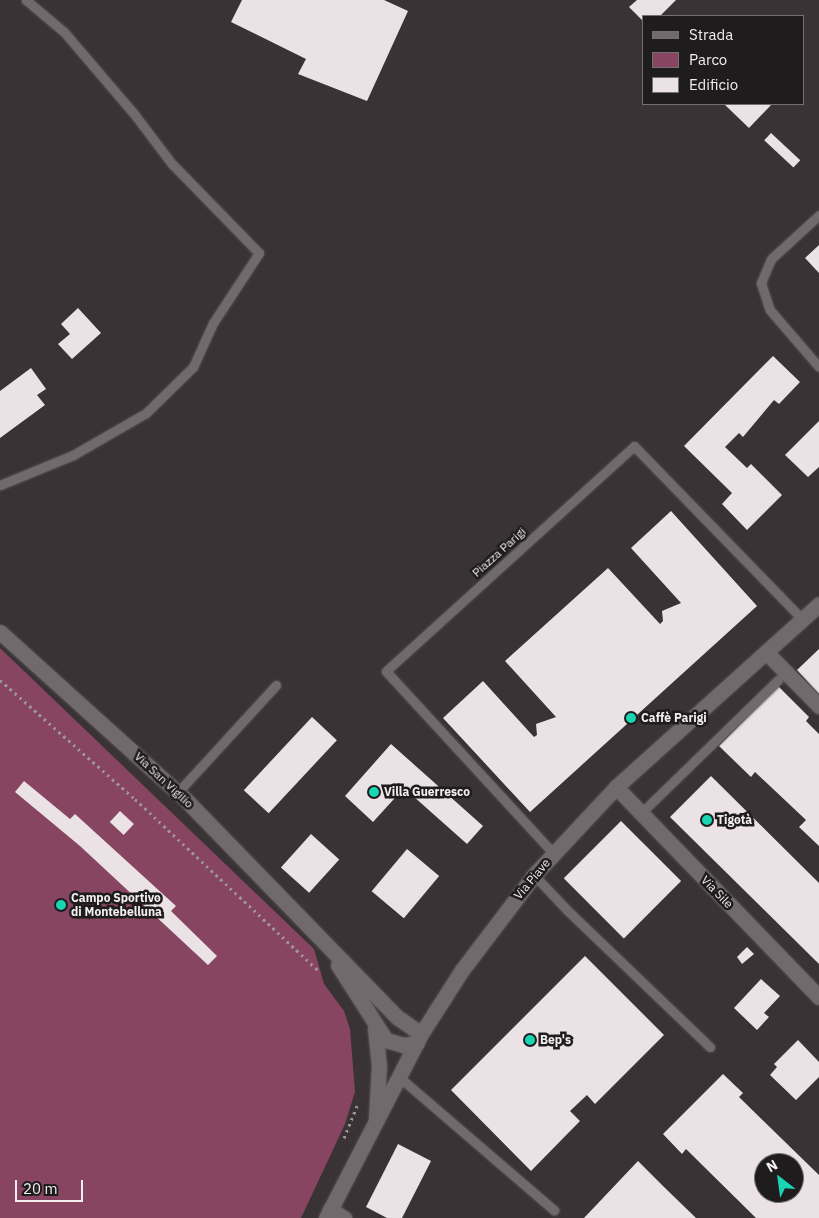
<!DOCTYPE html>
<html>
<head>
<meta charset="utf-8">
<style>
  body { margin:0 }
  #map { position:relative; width:819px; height:1218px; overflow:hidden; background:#3a3335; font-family:"IBM Plex Sans",sans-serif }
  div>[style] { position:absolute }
  .green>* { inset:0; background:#874561 }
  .building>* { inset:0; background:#eae2e4; transform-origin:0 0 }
  .path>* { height:3px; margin-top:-1.5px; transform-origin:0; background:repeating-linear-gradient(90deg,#9d9799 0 2.5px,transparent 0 6.5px) }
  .roads { filter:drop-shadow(0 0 1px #585254) drop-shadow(0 0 1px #585254) }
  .lane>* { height:9px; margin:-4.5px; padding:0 4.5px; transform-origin:4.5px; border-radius:4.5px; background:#716a6c }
  .street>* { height:15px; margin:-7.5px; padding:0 7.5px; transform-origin:7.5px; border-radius:7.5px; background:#716a6c }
  .secondary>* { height:15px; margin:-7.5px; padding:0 7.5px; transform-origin:7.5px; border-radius:7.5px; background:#716a6c }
  .dots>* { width:14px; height:14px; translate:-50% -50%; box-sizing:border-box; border:2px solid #1f1c1d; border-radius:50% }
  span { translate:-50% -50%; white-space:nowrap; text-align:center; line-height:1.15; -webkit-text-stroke:5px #1f1c1d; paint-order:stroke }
  .street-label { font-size:12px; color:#f3eff0 }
  .poi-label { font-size:12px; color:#f3eff0; font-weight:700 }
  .left { translate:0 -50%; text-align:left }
  .legend { position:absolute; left:642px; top:15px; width:162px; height:90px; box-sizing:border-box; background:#1f1c1d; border:1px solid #747071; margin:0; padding:6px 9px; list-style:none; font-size:15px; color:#f3eff0 }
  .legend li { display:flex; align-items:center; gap:10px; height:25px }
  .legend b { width:25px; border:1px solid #747071 }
  .north { position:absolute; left:754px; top:1153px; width:50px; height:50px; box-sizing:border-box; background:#1f1c1d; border:1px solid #747071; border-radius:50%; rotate:330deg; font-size:14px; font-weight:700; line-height:20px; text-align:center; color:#f3eff0 }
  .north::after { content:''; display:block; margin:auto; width:18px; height:22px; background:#19d5b2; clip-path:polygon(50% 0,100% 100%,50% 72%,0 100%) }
  .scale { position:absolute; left:15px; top:1180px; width:68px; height:22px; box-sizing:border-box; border:2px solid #f3eff0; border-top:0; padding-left:6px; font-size:15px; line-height:18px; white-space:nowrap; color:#f3eff0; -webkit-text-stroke:4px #1f1c1d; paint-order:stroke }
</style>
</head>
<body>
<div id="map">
  <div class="green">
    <i style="clip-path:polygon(0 648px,314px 949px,324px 984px,344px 1011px,350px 1029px,355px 1092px,345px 1124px,301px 1218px,0 1218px)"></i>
  </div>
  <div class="building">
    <i style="clip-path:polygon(242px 0,384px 0,408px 11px,367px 101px,298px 74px,306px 59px,231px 22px)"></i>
    <i style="clip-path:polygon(637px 0,676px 0,660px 16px,643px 16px,643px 21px,629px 7px)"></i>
    <i style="clip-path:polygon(724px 104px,772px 104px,749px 128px)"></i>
    <i style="left:771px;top:133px;width:40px;height:10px;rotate:43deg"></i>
    <i style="clip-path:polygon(819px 245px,819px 273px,805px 258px)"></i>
    <i style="clip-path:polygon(78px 308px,101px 333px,72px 359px,58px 344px,70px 334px,61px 324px)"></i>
    <i style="clip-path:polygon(773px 356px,800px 382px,779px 404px,774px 400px,743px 437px,739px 433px,725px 447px,747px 468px,751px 464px,782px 495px,747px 530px,722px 504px,732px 493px,684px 446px)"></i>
    <i style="clip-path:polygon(31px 368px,46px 389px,37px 395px,45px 405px,0 438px,0 391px)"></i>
    <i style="clip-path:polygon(819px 421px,819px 467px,808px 477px,785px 455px)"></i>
    <i style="clip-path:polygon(671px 511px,757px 606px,530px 812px,443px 718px,483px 681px,534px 737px,537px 735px,536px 724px,556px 717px,505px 661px,608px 568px,660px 624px,663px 621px,662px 611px,681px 603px,631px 548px)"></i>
    <i style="clip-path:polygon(819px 649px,819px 694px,797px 670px)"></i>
    <i style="clip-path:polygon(778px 686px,809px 717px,806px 721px,819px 734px,819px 846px,799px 827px,806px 820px,755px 772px,751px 777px,719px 746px)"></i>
    <i style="left:312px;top:717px;width:34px;height:100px;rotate:43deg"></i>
    <i style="clip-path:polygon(391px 744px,483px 826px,467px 844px,404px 788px,373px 822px,345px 796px)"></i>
    <i style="clip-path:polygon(711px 776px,819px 883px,819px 964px,670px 817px)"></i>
    <i style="clip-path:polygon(24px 781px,70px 819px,75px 814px,176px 906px,171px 911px,217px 956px,208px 965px,80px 846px,15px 792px)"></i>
    <i style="left:120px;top:811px;width:19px;height:15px;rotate:43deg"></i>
    <i style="left:621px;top:821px;width:85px;height:81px;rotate:45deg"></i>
    <i style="left:311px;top:834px;width:38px;height:45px;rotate:42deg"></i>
    <i style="left:407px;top:849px;width:42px;height:55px;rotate:40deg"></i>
    <i style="clip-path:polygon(747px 947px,754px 954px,742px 964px,737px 957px)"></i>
    <i style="clip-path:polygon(585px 956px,664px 1035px,595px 1104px,587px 1095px,570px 1111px,580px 1121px,531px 1171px,451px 1090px)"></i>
    <i style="clip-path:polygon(761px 979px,780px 996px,764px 1013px,769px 1017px,757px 1030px,734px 1008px)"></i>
    <i style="clip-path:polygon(798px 1040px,819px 1062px,819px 1077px,796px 1100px,770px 1075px,777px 1067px,774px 1064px)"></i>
    <i style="clip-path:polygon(evenodd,723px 1074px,743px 1093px,739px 1097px,819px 1175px,819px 1218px,756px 1218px,686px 1149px,682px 1154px,663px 1134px,723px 1074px,764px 1163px,794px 1163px,794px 1193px,764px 1193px,764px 1163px)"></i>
    <i style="clip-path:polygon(398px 1144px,431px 1161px,402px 1218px,387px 1218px,366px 1207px)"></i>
    <i style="clip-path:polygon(638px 1161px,663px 1186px,696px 1218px,584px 1218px)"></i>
  </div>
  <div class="path">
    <i style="left:0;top:680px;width:180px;rotate:41.4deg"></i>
    <i style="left:135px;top:799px;width:252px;rotate:43.1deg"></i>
    <i style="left:344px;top:1138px;width:35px;rotate:-68deg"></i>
  </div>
  <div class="roads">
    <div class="lane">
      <i style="left:819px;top:215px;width:65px;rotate:137.5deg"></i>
      <i style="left:771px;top:259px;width:26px;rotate:113deg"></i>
      <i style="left:761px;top:283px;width:28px;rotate:72deg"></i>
      <i style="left:770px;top:310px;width:75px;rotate:49.3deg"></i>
      <i style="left:0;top:485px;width:79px;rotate:-22.3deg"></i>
      <i style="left:73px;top:455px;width:84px;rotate:-29.9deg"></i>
      <i style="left:146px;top:413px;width:66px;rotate:-44.4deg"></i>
      <i style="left:193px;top:367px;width:48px;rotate:-65.6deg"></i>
      <i style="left:213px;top:323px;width:84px;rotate:-56.7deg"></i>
      <i style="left:259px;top:253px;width:124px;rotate:-134.3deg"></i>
      <i style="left:172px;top:164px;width:61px;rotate:-127.1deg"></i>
      <i style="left:135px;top:115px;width:109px;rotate:-130.5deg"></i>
      <i style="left:64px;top:32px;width:50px;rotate:-139.9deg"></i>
      <i style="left:178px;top:792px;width:145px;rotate:-47.5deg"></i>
      <i style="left:641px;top:813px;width:191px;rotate:-44.2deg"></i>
      <i style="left:554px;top:854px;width:248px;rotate:-132.6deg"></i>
      <i style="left:386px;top:671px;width:335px;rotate:-42.2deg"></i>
      <i style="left:634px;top:446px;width:241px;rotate:45.8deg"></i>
      <i style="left:534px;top:875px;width:48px;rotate:46.7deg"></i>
      <i style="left:567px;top:910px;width:198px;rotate:43.8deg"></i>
      <i style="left:398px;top:1076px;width:206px;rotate:40.7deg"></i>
    </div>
    <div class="street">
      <i style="left:0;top:632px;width:248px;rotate:42.1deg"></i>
      <i style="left:184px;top:798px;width:305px;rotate:45.8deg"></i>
      <i style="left:397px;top:1017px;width:29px;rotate:35deg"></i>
      <i style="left:766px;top:652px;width:76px;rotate:45.5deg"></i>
      <i style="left:616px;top:787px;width:292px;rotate:46deg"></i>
      <i style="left:338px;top:965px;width:89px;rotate:57.4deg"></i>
      <i style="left:386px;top:1040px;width:18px;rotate:16deg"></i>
      <i style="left:403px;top:1045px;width:14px;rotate:-8deg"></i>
      <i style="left:375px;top:1028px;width:37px;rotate:84deg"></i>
      <i style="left:379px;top:1065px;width:54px;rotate:93.2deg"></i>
      <i style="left:330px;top:1209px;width:17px;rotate:33deg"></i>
    </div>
    <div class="secondary">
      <i style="left:326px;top:1218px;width:207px;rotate:-62.7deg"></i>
      <i style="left:421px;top:1034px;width:76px;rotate:-57.4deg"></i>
      <i style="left:462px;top:970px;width:119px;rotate:-52.8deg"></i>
      <i style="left:534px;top:875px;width:120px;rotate:-47deg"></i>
      <i style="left:616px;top:787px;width:273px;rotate:-42deg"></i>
    </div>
  </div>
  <div class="dots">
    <i style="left:631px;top:718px;background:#19d5b2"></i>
    <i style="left:374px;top:792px;background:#19d5b2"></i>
    <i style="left:707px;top:820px;background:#19d5b2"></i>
    <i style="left:61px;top:905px;background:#19d5b2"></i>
    <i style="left:530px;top:1040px;background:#19d5b2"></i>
  </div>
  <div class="street-label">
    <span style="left:499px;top:552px;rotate:-42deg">Piazza Parigi</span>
    <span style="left:164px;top:780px;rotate:43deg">Via San Vigilio</span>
    <span style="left:532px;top:879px;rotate:-50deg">Via Piave</span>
    <span style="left:717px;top:892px;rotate:46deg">Via Sile</span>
  </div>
  <div class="poi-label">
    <span class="left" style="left:641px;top:718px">Caffè Parigi</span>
    <span class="left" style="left:384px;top:792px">Villa Guerresco</span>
    <span class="left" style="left:717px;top:820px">Tigotà</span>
    <span class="left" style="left:71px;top:905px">Campo Sportivo<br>di Montebelluna</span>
    <span class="left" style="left:540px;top:1040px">Bep's</span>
  </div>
  <ul class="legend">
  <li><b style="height:6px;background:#716a6c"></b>Strada</li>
  <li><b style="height:14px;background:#874561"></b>Parco</li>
  <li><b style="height:14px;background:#eae2e4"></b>Edificio</li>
  </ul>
  <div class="north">N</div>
  <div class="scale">20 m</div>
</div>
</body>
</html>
